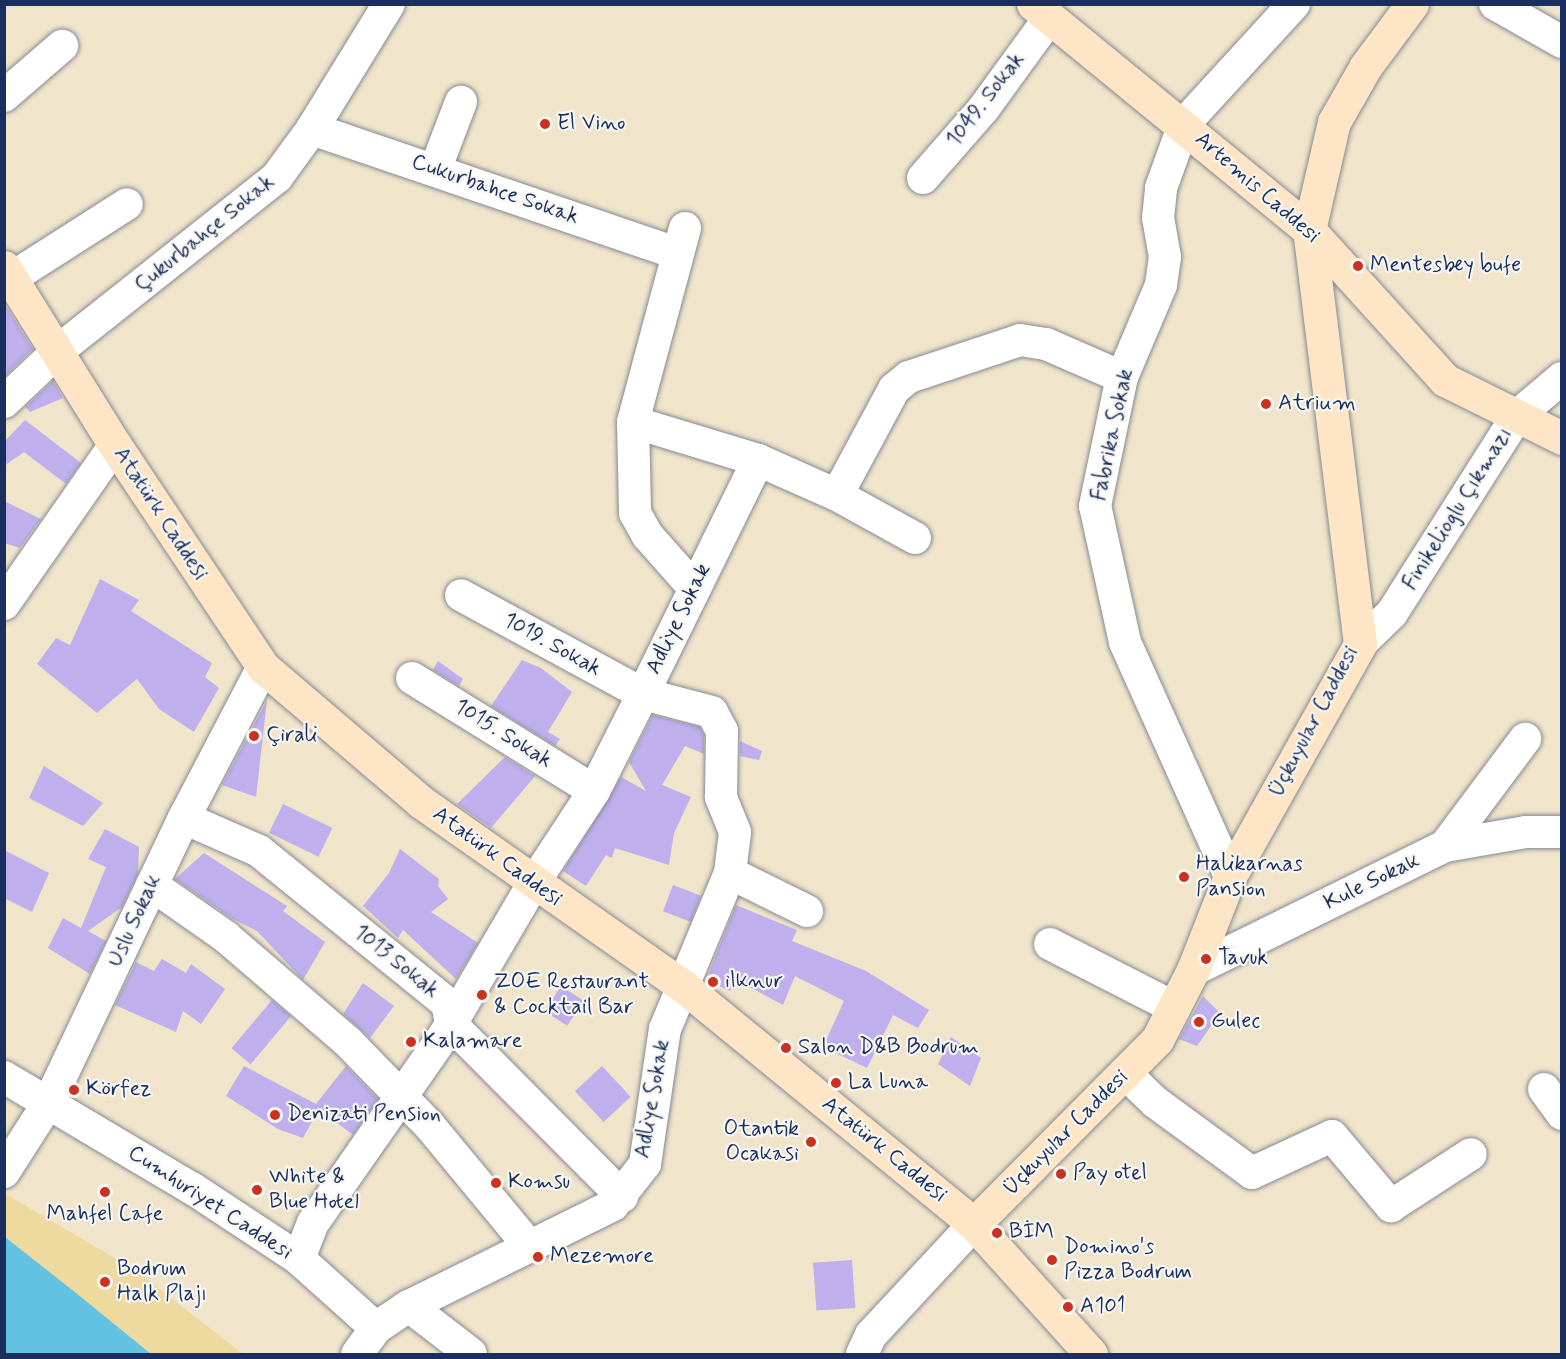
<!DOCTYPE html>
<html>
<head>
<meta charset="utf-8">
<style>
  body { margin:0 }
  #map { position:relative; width:1566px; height:1359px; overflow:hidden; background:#f0e4ca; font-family:Mynerve,sans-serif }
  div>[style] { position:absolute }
  .sand>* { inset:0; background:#eeda9e }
  .water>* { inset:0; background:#63c1e1 }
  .building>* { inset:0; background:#bfafec; transform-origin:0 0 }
  .roads { filter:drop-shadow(0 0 2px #868a94) drop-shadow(0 0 2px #868a94) }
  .street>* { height:32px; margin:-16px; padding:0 16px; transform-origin:16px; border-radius:16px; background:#fff }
  .secondary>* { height:33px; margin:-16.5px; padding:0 16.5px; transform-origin:16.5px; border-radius:16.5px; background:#fde5c5 }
  .dots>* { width:16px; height:16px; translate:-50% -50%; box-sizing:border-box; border:3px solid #f6f6f2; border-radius:50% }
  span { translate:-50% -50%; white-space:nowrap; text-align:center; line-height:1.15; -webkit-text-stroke:4.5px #f6f6f2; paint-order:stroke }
  .street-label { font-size:22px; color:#1b2f5e }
  .poi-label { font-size:22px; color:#1b2f5e }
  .left { translate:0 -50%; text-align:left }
  .right { translate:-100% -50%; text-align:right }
  .frame { position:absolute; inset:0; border:6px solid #1b2f5e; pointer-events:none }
</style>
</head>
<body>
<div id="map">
  <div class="sand">
    <i style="clip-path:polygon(4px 1193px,135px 1270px,243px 1354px,151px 1354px,5px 1237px)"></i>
  </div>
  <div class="water">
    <i style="clip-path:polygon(5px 1237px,76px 1293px,151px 1354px,5px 1354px)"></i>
  </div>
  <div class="building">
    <i style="clip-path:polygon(4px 303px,33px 349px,4px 377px)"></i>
    <i style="clip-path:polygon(53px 381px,63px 398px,30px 412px,25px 407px)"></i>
    <i style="clip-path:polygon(25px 420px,81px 463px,66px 484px,24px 452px,4px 466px,4px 442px)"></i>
    <i style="clip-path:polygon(4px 501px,41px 519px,20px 548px,4px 543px)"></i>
    <i style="clip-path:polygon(100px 579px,139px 600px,131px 611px,212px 663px,205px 677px,219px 688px,194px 732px,159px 709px,137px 679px,97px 713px,37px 664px,56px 638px,70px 645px)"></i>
    <i style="clip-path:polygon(522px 660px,541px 668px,572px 692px,548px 732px,560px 739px,555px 746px,491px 706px)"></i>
    <i style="clip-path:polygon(438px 661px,463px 679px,459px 686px,433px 670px)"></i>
    <i style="clip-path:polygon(267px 700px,256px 797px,222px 785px)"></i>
    <i style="clip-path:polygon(653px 715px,700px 727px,704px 735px,704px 754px,685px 746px,662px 785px,691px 797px,674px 833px,669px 865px,615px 848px,612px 858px,606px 855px,586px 886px,563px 871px,621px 777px,646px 791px,629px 762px)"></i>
    <i style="clip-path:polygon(740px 741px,762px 751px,759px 760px,740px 756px)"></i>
    <i style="clip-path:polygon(505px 757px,535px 776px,491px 828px,457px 804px)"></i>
    <i style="clip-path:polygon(44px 766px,103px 803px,83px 826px,29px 798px)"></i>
    <i style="left:283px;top:804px;width:55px;height:32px;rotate:26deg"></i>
    <i style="clip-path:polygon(105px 829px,139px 847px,138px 874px,122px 907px,88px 931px,106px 941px,90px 974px,48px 948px,63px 918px,81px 928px,106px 867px,88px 859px)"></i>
    <i style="clip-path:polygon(400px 849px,439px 879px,438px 886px,448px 899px,431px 912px,478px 943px,456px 979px,403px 930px,398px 938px,363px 906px,389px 873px)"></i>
    <i style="clip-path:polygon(4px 850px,49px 873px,32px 912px,4px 898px)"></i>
    <i style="clip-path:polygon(204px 853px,287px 906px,283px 911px,325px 942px,303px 980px,257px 931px,231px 918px,175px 879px)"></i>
    <i style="left:673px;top:885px;width:30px;height:28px;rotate:21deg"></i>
    <i style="clip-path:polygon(736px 905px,797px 930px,792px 941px,866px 971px,929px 1010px,918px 1028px,893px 1015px,867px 1068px,823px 1047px,844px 1001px,795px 976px,783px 1005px,735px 979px,730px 991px,706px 980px)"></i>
    <i style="clip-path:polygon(162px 959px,186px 973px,191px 964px,225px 989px,201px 1024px,183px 1011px,176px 1032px,115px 1005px,136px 962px,154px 971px)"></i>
    <i style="clip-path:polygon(363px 983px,394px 1006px,370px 1038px,343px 1014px)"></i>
    <i style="left:561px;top:986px;width:27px;height:30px;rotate:33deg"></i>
    <i style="clip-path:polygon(1203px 996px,1220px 1013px,1197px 1046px,1179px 1039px)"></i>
    <i style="left:272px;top:1000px;width:25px;height:63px;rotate:40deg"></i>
    <i style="clip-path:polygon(951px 1037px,981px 1058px,970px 1086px,938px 1064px)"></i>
    <i style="clip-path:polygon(244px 1066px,316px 1104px,346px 1066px,378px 1099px,353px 1135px,319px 1109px,303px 1138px,278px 1129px,226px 1096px)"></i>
    <i style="left:602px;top:1066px;width:42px;height:37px;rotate:47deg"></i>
    <i style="left:852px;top:1260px;width:48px;height:39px;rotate:86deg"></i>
  </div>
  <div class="roads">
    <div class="street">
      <i style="left:1495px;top:4px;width:77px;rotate:29.6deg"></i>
      <i style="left:4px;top:96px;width:77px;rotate:-40.8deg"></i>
      <i style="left:312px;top:129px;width:385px;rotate:18.8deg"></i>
      <i style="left:435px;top:170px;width:73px;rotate:-69.1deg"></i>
      <i style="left:923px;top:178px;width:93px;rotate:-48.9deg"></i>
      <i style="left:984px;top:108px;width:109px;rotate:-54deg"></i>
      <i style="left:685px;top:228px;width:201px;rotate:105deg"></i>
      <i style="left:633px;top:422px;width:91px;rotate:88.7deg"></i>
      <i style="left:635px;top:513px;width:26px;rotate:61deg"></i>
      <i style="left:648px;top:536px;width:69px;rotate:48.5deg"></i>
      <i style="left:13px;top:277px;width:135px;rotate:-32.6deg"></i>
      <i style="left:4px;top:402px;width:76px;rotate:-43.4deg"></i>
      <i style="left:59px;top:350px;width:278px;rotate:-38.4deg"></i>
      <i style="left:277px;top:177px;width:59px;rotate:-53.9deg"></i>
      <i style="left:312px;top:129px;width:147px;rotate:-58.4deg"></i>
      <i style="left:633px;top:422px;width:131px;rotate:16.9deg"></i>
      <i style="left:758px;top:460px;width:86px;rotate:23.9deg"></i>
      <i style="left:837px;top:495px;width:89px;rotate:28.9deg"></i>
      <i style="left:837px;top:495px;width:120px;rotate:-61.7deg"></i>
      <i style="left:894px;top:389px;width:19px;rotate:-39deg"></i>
      <i style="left:909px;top:377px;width:117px;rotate:-18.4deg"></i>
      <i style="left:1020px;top:340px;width:26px;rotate:9deg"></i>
      <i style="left:1046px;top:344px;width:83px;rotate:23.5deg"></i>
      <i style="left:4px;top:604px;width:194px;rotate:-55.1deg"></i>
      <i style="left:1360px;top:644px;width:45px;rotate:-44.1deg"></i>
      <i style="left:1392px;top:613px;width:233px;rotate:-57.6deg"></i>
      <i style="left:1517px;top:416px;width:59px;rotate:-40.2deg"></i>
      <i style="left:412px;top:678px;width:214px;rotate:31.8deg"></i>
      <i style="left:184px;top:818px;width:82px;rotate:23.7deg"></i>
      <i style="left:259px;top:851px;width:242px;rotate:39deg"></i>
      <i style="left:447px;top:1003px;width:21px;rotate:79deg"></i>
      <i style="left:451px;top:1024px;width:243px;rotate:45.2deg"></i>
      <i style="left:1445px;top:846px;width:134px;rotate:-53.2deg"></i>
      <i style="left:730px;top:873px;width:86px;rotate:26.3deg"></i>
      <i style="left:1230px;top:876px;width:256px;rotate:-114.2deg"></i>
      <i style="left:1125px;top:642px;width:139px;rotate:-102.4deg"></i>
      <i style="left:1095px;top:506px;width:132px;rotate:-78.2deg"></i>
      <i style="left:1122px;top:377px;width:100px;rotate:-67deg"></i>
      <i style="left:1161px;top:285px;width:28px;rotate:-82deg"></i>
      <i style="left:1165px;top:257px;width:40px;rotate:-100deg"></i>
      <i style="left:1158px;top:218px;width:30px;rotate:-84deg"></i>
      <i style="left:1161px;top:188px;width:68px;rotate:-70.2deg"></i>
      <i style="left:1184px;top:124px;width:163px;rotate:-47.5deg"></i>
      <i style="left:152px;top:885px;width:90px;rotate:35.1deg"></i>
      <i style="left:226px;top:937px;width:161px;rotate:40.7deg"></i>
      <i style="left:348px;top:1042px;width:116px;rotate:45.7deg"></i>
      <i style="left:429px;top:1125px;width:157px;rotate:50.4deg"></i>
      <i style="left:1050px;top:944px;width:140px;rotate:27.1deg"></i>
      <i style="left:1193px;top:970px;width:281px;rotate:-26.2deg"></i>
      <i style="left:1445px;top:846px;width:82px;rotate:-9.8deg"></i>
      <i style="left:1526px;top:832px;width:36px"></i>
      <i style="left:1127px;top:1075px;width:39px;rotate:44deg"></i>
      <i style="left:1155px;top:1102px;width:120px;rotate:36.2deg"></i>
      <i style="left:1252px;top:1173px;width:88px;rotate:-24.8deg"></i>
      <i style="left:1332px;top:1136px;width:92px;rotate:49.9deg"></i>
      <i style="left:1391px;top:1206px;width:95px;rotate:-33deg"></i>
      <i style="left:4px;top:1077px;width:220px;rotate:30.7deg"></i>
      <i style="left:193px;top:1189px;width:127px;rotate:33.4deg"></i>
      <i style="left:299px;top:1259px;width:103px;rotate:41.9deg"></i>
      <i style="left:376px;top:1328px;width:32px;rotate:126deg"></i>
      <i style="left:1544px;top:1089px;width:31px;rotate:54deg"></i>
      <i style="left:4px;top:1172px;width:83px;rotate:-57.3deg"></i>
      <i style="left:49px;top:1102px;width:314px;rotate:-64.6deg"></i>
      <i style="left:184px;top:818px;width:170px;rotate:-62.4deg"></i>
      <i style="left:299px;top:1259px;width:39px;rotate:-69deg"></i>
      <i style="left:313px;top:1223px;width:231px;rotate:-55.1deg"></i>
      <i style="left:445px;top:1034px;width:174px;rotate:-59.6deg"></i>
      <i style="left:533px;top:884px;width:111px;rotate:-56.7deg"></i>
      <i style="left:594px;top:791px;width:109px;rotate:-63.2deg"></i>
      <i style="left:643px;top:694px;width:207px;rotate:-151.5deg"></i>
      <i style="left:409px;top:1306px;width:78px;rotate:37.7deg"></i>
      <i style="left:376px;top:1328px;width:40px;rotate:-34deg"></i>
      <i style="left:409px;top:1306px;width:228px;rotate:-26.3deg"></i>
      <i style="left:613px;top:1205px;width:52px;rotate:-52deg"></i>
      <i style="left:645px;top:1164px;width:136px;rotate:-81.6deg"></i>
      <i style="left:665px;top:1029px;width:169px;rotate:-67.4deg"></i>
      <i style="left:730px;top:873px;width:41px;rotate:-83deg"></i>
      <i style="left:735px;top:832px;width:38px;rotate:-112deg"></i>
      <i style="left:721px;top:797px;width:66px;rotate:-89.1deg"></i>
      <i style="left:722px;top:731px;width:21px;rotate:-118deg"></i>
      <i style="left:712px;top:712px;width:71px;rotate:-165.4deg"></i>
      <i style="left:643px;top:694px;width:261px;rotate:-63.8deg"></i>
      <i style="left:862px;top:1354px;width:21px;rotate:-65deg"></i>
      <i style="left:871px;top:1335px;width:151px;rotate:-47.1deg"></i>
    </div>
    <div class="secondary">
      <i style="left:1033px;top:4px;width:357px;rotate:39.3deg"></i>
      <i style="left:1309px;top:230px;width:202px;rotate:47.8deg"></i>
      <i style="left:1445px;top:380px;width:131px;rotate:26.4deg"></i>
      <i style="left:4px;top:267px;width:210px;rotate:58.1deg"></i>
      <i style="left:115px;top:445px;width:267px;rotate:56.3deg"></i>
      <i style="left:263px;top:667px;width:208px;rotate:40.5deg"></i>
      <i style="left:421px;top:802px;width:320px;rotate:35.1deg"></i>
      <i style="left:683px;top:986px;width:376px;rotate:39.3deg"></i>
      <i style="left:974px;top:1224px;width:175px;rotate:48deg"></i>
      <i style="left:974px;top:1224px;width:260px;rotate:-45.2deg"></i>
      <i style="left:1157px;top:1040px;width:79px;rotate:-62.8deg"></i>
      <i style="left:1193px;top:970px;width:101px;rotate:-68.5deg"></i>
      <i style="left:1230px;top:876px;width:266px;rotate:-60.7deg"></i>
      <i style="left:1360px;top:644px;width:417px;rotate:-97deg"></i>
      <i style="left:1309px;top:230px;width:111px;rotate:-77deg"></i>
      <i style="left:1334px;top:122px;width:64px;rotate:-60.3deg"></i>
      <i style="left:1366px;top:66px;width:77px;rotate:-53.4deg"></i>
    </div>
  </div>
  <div class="dots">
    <i style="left:545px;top:124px;background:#c8321e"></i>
    <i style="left:1358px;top:266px;background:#c8321e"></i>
    <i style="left:1266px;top:404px;background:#c8321e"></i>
    <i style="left:254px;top:736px;background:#c8321e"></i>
    <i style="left:1184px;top:877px;background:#c8321e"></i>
    <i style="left:1206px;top:959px;background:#c8321e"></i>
    <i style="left:713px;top:982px;background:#c8321e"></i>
    <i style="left:482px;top:995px;background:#c8321e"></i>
    <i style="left:1199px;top:1022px;background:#c8321e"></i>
    <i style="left:411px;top:1042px;background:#c8321e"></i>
    <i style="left:786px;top:1048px;background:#c8321e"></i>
    <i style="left:836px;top:1083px;background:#c8321e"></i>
    <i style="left:74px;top:1090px;background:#c8321e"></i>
    <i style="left:275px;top:1115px;background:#c8321e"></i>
    <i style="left:811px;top:1142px;background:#c8321e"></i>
    <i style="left:1061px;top:1174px;background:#c8321e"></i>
    <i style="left:496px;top:1183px;background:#c8321e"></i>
    <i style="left:257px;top:1190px;background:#c8321e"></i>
    <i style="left:105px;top:1192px;background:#c8321e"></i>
    <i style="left:997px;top:1233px;background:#c8321e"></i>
    <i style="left:538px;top:1257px;background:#c8321e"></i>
    <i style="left:1052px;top:1260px;background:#c8321e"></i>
    <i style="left:105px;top:1282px;background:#c8321e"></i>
    <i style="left:1068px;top:1307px;background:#c8321e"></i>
  </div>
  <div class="street-label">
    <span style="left:986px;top:100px;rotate:-52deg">1049. Sokak</span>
    <span style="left:1257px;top:188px;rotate:41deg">Artemis Caddesi</span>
    <span style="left:495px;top:190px;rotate:19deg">Cukurbahce Sokak</span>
    <span style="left:205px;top:234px;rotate:-39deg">Çukurbahçe Sokak</span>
    <span style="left:1113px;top:435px;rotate:-78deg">Fabrika Sokak</span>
    <span style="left:1458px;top:509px;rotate:-58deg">Finikelioglu Çıkmazı</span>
    <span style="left:160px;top:514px;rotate:57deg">Atatürk Caddesi</span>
    <span style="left:679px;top:619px;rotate:-64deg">Adliye Sokak</span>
    <span style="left:552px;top:645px;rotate:29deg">1019. Sokak</span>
    <span style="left:1314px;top:722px;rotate:-62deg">Üçkuyular Caddesi</span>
    <span style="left:503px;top:734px;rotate:32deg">1015. Sokak</span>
    <span style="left:497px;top:857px;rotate:36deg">Atatürk Caddesi</span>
    <span style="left:1372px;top:882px;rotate:-26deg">Kule Sokak</span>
    <span style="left:135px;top:921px;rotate:-65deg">Uslu Sokak</span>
    <span style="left:396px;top:962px;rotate:39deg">1013 Sokak</span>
    <span style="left:653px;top:1099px;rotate:-80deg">Adliye Sokak</span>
    <span style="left:1066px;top:1133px;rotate:-45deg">Üçkuyular Caddesi</span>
    <span style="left:884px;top:1150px;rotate:39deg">Atatürk Caddesi</span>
    <span style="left:210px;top:1203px;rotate:33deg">Cumhuriyet Caddesi</span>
  </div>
  <div class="poi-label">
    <span class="left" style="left:557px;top:124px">El Vino</span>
    <span class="left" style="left:1370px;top:266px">Mentesbey bufe</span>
    <span class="left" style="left:1278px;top:404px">Atrium</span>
    <span class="left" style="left:266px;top:736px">Çirali</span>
    <span class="left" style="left:1196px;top:877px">Halikarnas<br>Pansion</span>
    <span class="left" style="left:1218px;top:959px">Tavuk</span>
    <span class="left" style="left:494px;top:995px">ZOE Restaurant<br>&amp; Cocktail Bar</span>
    <span class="left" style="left:725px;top:982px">ilknur</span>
    <span class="left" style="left:1211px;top:1022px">Gulec</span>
    <span class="left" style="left:423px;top:1042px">Kalamare</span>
    <span class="left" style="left:798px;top:1048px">Salon D&amp;B Bodrum</span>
    <span class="left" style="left:848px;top:1083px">La Luna</span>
    <span class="left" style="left:86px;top:1090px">Körfez</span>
    <span class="left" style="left:287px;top:1115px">Denizati Pension</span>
    <span class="right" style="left:799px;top:1142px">Otantik<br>Ocakasi</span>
    <span class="left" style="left:1073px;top:1174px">Pay otel</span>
    <span class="left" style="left:269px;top:1190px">White &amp;<br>Blue Hotel</span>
    <span class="left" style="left:508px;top:1183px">Komsu</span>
    <span style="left:105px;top:1215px">Mahfel Cafe</span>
    <span class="left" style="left:1009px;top:1233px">BİM</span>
    <span class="left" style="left:1064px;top:1260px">Domino's<br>Pizza Bodrum</span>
    <span class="left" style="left:550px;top:1257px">Mezemore</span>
    <span class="left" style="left:117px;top:1282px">Bodrum<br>Halk Plajı</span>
    <span class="left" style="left:1080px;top:1307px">A101</span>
  </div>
  <div class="frame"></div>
</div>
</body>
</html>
